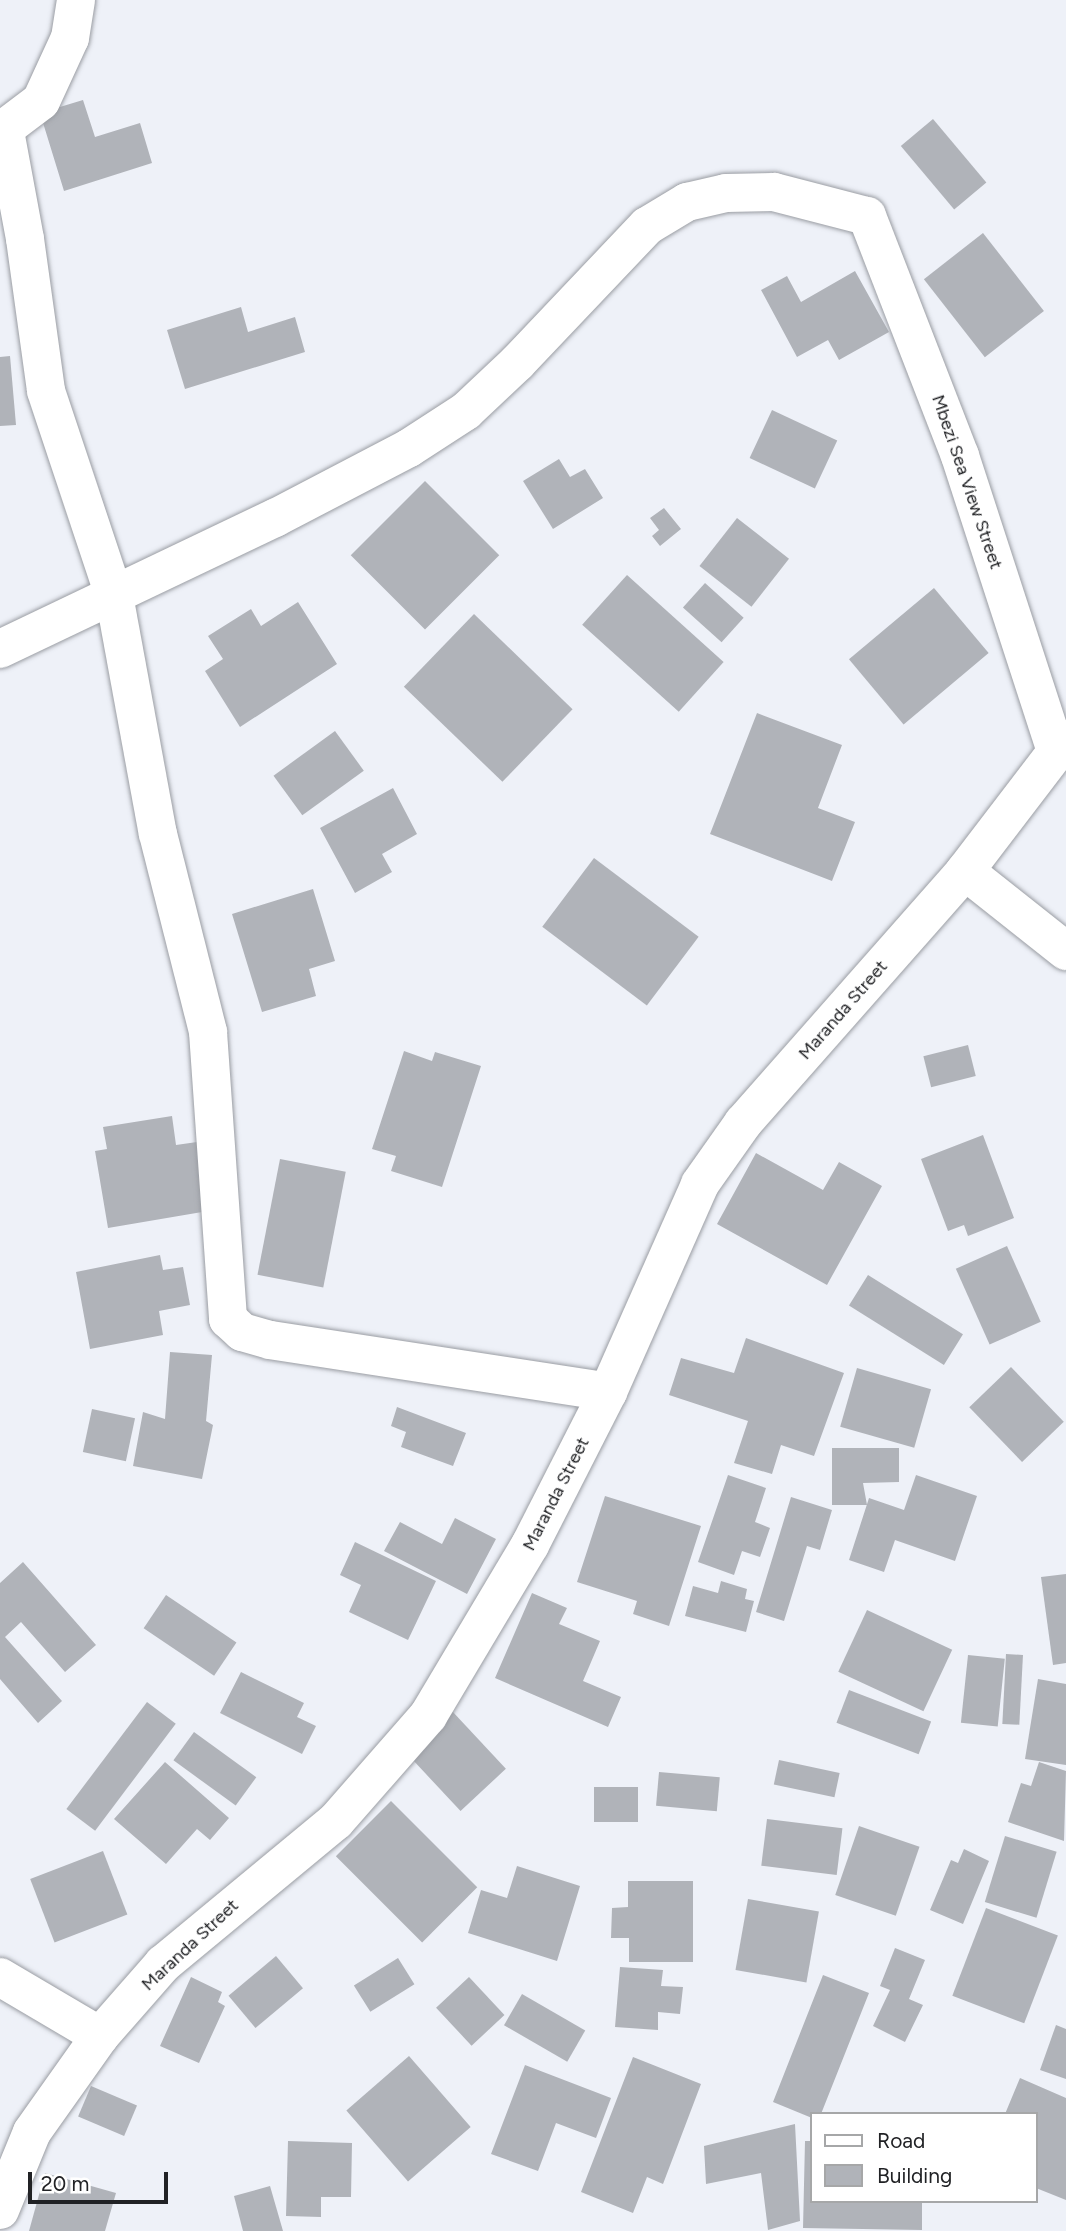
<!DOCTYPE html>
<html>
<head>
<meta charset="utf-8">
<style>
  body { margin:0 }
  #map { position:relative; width:1066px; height:2231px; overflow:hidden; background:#eef1f8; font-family:Figtree,sans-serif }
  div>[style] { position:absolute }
  .building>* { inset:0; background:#b0b3b9; transform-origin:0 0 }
  .roads { filter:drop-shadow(0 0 2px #9a9da3) drop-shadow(0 0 2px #9a9da3) }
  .minor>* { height:38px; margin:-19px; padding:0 19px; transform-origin:19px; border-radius:19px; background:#fff }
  span { translate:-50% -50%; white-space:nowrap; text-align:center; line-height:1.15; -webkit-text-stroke:7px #fff; paint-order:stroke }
  .street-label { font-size:18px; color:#212225 }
  .legend { position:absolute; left:810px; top:2112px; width:228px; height:91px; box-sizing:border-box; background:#fff; border:2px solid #a6a7a8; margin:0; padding:9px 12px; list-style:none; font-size:21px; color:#212225 }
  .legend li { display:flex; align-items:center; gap:14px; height:35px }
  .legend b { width:35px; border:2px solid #a6a7a8 }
  .scale { position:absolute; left:28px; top:2172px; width:140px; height:32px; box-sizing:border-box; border:4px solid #212225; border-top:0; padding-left:9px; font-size:21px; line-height:24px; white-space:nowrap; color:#212225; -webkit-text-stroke:5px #fff; paint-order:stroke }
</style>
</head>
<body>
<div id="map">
  <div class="building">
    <i style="clip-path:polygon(83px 100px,95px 137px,140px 123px,152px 163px,64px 191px,40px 113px)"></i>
    <i style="left:933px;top:119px;width:83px;height:42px;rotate:50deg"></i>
    <i style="left:983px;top:233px;width:99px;height:75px;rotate:52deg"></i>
    <i style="clip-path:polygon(855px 271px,889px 332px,839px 360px,828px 340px,797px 357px,761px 290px,787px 276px,801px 302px)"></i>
    <i style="clip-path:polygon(241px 307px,248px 332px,295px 317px,305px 352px,185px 389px,167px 330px)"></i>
    <i style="clip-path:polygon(10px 356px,16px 425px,0 426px,0 357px)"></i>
    <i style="left:772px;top:410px;width:72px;height:53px;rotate:25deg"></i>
    <i style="clip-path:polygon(559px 459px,570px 477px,585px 469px,603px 498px,553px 529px,523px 481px)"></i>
    <i style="left:425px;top:481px;width:105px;height:105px;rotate:45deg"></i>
    <i style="clip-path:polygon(664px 508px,681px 529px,660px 546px,652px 536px,659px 530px,650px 518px)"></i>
    <i style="left:737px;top:518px;width:66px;height:61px;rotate:38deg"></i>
    <i style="left:627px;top:575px;width:130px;height:67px;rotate:42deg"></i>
    <i style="left:705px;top:583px;width:52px;height:33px;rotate:42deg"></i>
    <i style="left:934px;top:588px;width:85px;height:111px;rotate:50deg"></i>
    <i style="clip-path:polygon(298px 602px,337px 664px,240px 727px,205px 671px,223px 659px,208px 636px,251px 609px,261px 626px)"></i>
    <i style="left:474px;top:614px;width:137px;height:101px;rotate:44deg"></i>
    <i style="clip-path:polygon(757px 713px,842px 745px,818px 808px,855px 822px,832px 881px,710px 834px)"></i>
    <i style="left:335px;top:731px;width:49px;height:76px;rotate:54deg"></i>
    <i style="clip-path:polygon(393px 788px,417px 834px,382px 854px,392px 872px,355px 893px,320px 828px)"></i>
    <i style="left:594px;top:858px;width:131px;height:86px;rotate:37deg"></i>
    <i style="clip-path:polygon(313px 889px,335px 961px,309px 969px,316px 996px,262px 1012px,232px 914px)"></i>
    <i style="left:968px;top:1045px;width:32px;height:46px;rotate:76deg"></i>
    <i style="clip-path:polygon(404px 1051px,432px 1061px,435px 1052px,481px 1066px,442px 1187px,391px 1171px,396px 1156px,372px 1149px)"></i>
    <i style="clip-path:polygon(172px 1116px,176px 1145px,197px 1142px,208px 1211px,108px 1228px,95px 1151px,107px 1149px,103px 1127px)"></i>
    <i style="clip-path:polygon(983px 1135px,1014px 1218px,968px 1236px,964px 1225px,948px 1231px,921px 1159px)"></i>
    <i style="clip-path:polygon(756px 1153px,823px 1190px,839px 1162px,882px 1186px,827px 1285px,717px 1224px)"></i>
    <i style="left:280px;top:1159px;width:67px;height:118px;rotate:11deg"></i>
    <i style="left:1007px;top:1246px;width:83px;height:56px;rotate:66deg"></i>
    <i style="clip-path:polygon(160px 1255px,163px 1270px,183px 1267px,190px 1305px,159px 1311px,163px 1335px,90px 1349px,76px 1272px)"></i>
    <i style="left:868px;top:1275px;width:112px;height:36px;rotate:32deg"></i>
    <i style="clip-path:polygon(746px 1338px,844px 1373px,814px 1456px,781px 1445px,772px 1474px,734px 1463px,748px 1421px,669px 1395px,681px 1358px,734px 1373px)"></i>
    <i style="clip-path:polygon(170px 1352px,212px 1355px,206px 1421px,213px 1425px,202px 1479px,133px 1466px,143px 1412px,165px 1419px)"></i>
    <i style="left:1011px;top:1367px;width:76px;height:58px;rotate:46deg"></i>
    <i style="left:857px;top:1368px;width:77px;height:61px;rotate:16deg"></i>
    <i style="clip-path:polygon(397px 1407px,466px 1433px,453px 1466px,401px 1447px,406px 1432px,391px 1426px)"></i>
    <i style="left:92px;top:1409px;width:44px;height:44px;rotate:12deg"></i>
    <i style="clip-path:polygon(832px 1448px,899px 1448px,899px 1482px,863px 1483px,867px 1505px,832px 1505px)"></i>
    <i style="clip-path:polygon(728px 1475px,766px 1488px,755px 1522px,770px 1528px,760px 1557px,742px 1551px,734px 1575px,698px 1562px)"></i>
    <i style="clip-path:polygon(916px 1475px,977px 1496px,955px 1561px,895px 1540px,884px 1572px,849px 1560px,869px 1498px,904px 1510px)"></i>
    <i style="clip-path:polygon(605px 1496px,701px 1526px,669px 1626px,633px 1614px,637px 1601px,577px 1582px)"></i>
    <i style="clip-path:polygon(791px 1497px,832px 1510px,820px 1550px,807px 1546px,784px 1621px,756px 1612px)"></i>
    <i style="clip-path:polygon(455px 1518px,496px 1539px,467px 1594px,384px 1551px,400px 1522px,442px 1544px)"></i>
    <i style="clip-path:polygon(355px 1542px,436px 1581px,408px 1640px,349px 1612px,361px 1585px,340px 1575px)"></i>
    <i style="clip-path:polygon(23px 1562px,96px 1645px,65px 1672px,21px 1622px,5px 1637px,62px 1701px,38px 1723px,0 1679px,0 1583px)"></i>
    <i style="clip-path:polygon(1066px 1574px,1066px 1663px,1053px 1665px,1041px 1577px)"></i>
    <i style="clip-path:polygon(721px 1581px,747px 1589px,745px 1599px,754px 1601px,746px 1632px,685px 1616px,693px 1586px,718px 1593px)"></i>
    <i style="clip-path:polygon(532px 1593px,567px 1608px,559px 1624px,600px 1641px,583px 1681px,621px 1697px,608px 1727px,495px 1678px)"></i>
    <i style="left:166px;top:1595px;width:85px;height:40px;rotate:34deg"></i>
    <i style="left:867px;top:1610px;width:94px;height:68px;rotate:25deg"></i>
    <i style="left:1006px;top:1654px;width:17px;height:70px;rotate:3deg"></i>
    <i style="left:968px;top:1655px;width:37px;height:68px;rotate:6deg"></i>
    <i style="clip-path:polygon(241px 1672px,304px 1703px,297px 1717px,316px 1726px,302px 1754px,220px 1713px)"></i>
    <i style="clip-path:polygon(1038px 1679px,1066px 1684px,1066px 1765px,1025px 1759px)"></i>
    <i style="left:849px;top:1690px;width:88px;height:35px;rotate:21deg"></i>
    <i style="left:147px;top:1702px;width:36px;height:134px;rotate:37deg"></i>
    <i style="left:452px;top:1711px;width:79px;height:62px;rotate:47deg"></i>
    <i style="left:194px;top:1732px;width:77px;height:35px;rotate:36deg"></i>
    <i style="left:779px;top:1760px;width:62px;height:25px;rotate:12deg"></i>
    <i style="clip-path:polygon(165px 1762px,229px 1818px,210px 1840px,197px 1829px,166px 1864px,114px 1819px)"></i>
    <i style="clip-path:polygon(1039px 1762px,1066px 1771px,1064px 1841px,1008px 1822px,1021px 1783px,1031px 1786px)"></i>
    <i style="left:659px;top:1772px;width:61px;height:34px;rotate:5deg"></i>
    <i style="left:594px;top:1787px;width:44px;height:35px"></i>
    <i style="left:391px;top:1801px;width:122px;height:78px;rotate:45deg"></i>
    <i style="left:767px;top:1819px;width:76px;height:47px;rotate:7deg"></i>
    <i style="left:859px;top:1826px;width:64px;height:73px;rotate:19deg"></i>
    <i style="left:1005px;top:1836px;width:54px;height:69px;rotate:17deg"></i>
    <i style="clip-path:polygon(964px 1849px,989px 1861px,963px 1924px,930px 1910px,951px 1860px,958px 1863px)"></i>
    <i style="left:103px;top:1851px;width:68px;height:78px;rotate:69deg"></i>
    <i style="clip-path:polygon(517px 1866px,580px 1886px,557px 1961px,468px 1933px,481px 1890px,507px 1898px)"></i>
    <i style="clip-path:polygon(628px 1881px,693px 1881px,693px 1962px,629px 1962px,629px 1938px,611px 1938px,612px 1908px,628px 1907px)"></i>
    <i style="left:748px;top:1899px;width:72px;height:72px;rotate:10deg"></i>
    <i style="left:986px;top:1908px;width:77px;height:94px;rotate:21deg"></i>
    <i style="clip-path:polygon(895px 1948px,925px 1960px,909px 1999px,923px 2005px,905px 2042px,873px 2026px,890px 1990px,880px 1986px)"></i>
    <i style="left:276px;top:1956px;width:42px;height:62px;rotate:50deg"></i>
    <i style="left:398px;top:1958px;width:31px;height:52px;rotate:58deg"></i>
    <i style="clip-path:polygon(620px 1967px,663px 1970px,661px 1986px,683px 1987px,680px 2014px,658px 2012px,658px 2030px,615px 2027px)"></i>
    <i style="clip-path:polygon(823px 1975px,869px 1993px,821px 2114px,812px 2114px,812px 2118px,773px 2102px)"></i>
    <i style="clip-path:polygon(191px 1977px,222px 1992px,218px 2002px,225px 2006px,199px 2063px,160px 2046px)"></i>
    <i style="left:469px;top:1977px;width:52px;height:45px;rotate:47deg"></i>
    <i style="left:522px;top:1994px;width:73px;height:36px;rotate:30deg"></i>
    <i style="clip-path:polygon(1056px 2025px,1066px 2029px,1066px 2079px,1040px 2070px)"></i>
    <i style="left:409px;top:2056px;width:94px;height:83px;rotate:49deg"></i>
    <i style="clip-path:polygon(633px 2057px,701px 2084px,663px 2184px,647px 2177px,633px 2213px,581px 2192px)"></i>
    <i style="clip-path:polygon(525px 2065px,611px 2098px,596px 2138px,556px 2123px,538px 2171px,491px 2154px)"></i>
    <i style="clip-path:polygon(1020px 2078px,1066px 2098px,1066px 2200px,1036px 2188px,1036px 2114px,1005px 2114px)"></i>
    <i style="left:91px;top:2086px;width:50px;height:33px;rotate:23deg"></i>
    <i style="clip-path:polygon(795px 2124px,800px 2221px,768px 2230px,761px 2173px,706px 2184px,704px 2146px)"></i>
    <i style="clip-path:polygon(288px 2141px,352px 2143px,351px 2197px,321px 2197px,321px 2217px,286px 2216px)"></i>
    <i style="clip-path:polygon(805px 2141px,812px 2141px,812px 2201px,922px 2201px,922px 2230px,803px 2228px)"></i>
    <i style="clip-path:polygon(45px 2173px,116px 2193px,105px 2231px,29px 2231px)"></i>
    <i style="clip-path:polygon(270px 2186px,283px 2231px,243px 2231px,234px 2196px)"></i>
  </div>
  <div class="roads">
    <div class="minor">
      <i style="left:5px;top:131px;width:110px;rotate:79.5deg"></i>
      <i style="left:25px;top:239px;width:153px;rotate:82.1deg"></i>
      <i style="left:46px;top:391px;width:215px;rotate:71.6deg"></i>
      <i style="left:114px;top:595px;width:243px;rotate:79.6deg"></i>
      <i style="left:158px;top:834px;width:204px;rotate:75.8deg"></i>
      <i style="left:208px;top:1032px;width:288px;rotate:86deg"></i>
      <i style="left:228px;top:1319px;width:19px;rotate:43deg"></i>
      <i style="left:242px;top:1332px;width:29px;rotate:16deg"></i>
      <i style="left:270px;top:1340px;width:342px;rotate:8.7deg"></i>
      <i style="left:0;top:132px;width:51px;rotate:-37.1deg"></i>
      <i style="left:41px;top:101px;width:69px;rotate:-65.3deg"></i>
      <i style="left:70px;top:38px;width:38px;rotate:-81deg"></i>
      <i style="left:0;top:649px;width:305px;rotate:-25.5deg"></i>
      <i style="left:275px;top:518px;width:151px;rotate:-27.6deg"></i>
      <i style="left:409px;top:448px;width:68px;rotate:-33deg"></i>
      <i style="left:466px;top:411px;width:70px;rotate:-43.3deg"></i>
      <i style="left:517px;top:363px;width:189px;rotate:-46.5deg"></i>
      <i style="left:647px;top:226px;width:47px;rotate:-31deg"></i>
      <i style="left:687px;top:202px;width:40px;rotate:-13deg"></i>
      <i style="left:726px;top:193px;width:48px;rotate:-1.2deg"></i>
      <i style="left:774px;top:192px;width:96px;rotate:14.5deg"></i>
      <i style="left:867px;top:216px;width:257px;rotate:68.8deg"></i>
      <i style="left:960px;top:456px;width:311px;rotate:72deg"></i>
      <i style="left:965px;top:871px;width:129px;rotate:38.4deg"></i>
      <i style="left:0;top:1977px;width:116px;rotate:30.5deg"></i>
      <i style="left:0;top:2210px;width:84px;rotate:-67.7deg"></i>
      <i style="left:32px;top:2132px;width:118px;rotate:-54.7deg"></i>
      <i style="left:100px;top:2036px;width:96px;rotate:-48.8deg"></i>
      <i style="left:163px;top:1964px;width:224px;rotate:-39.6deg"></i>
      <i style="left:336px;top:1821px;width:140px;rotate:-48.8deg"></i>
      <i style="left:428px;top:1716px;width:199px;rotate:-59.2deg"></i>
      <i style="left:530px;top:1545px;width:172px;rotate:-63deg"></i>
      <i style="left:608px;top:1392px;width:227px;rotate:-66.1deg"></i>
      <i style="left:700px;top:1184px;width:75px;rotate:-54.8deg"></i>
      <i style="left:743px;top:1123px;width:336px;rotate:-48.6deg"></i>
      <i style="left:965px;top:871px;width:166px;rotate:-52.6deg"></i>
    </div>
  </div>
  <div class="street-label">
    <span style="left:967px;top:482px;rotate:71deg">Mbezi Sea View Street</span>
    <span style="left:843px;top:1010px;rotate:-49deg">Maranda Street</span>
    <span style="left:556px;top:1494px;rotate:-63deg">Maranda Street</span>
    <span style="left:190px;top:1945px;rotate:-43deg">Maranda Street</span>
  </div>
  <ul class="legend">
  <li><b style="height:9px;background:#fff"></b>Road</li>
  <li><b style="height:19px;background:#b0b3b9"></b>Building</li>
  </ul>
  <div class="scale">20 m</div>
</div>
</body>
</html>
